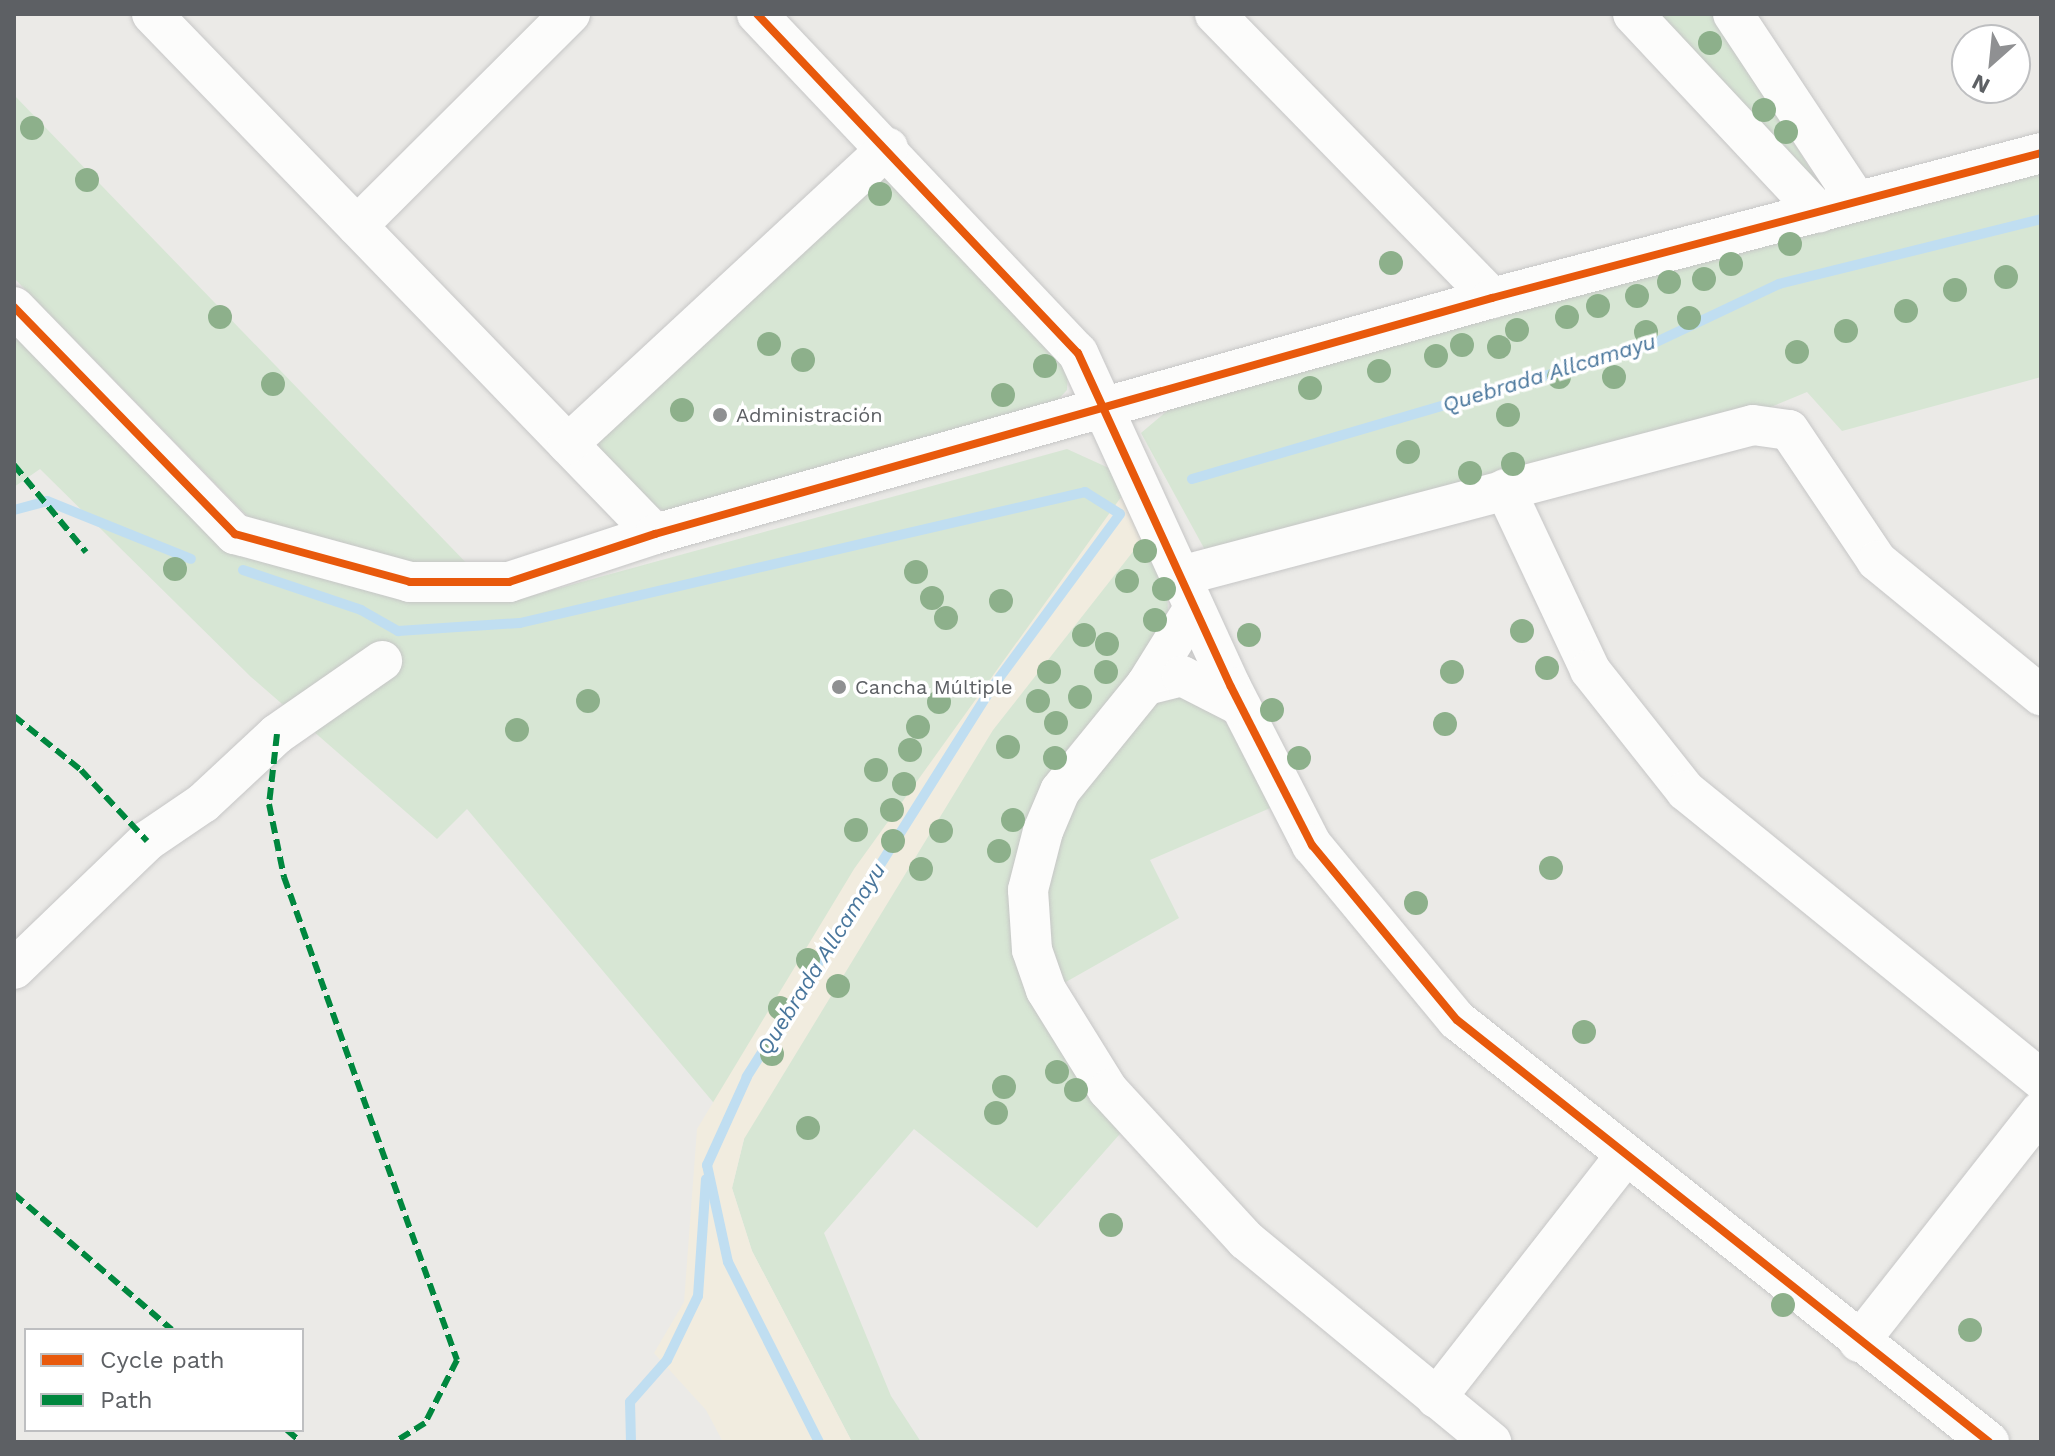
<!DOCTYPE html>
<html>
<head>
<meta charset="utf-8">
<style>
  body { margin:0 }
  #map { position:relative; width:2055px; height:1456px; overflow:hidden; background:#ebeae7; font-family:"Work Sans",sans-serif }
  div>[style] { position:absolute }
  .green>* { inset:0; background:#d7e6d4 }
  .sand>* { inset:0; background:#f1ecdf }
  .stream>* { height:10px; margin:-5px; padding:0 5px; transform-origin:5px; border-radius:5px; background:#c0def1 }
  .roads { filter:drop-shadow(0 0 2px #c6c6c6) drop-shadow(0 0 2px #c6c6c6) }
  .minor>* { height:40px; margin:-20px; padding:0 20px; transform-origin:20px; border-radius:20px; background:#fcfcfb }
  .quiet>* { height:6px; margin-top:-3px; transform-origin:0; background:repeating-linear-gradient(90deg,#00873e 0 12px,transparent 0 18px) }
  .cycleway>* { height:8px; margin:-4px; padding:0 4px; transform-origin:4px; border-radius:4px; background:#e8590c }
  .trees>* { width:24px; height:24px; margin:-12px; border-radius:50%; background:#8db08b }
  .dots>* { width:22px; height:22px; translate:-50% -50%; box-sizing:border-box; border:4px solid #fff; border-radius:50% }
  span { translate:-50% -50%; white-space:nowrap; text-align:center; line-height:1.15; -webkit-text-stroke:7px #fff; paint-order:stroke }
  .poi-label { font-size:20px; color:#5d6064 }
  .left { translate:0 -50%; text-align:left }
  .water-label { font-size:22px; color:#49769c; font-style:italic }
  .frame { position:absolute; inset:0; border:16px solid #5d6064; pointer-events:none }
  .legend { position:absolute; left:24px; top:1328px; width:280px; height:104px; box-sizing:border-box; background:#fff; border:2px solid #bebfc1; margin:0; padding:10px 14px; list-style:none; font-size:24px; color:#5d6064 }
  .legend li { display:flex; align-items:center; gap:16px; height:40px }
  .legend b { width:40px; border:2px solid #bebfc1 }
  .north { position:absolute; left:1951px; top:24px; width:80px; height:80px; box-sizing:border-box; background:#fff; border:2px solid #bebfc1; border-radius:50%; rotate:207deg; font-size:22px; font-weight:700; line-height:32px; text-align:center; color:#5d6064 }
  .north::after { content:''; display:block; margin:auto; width:28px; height:36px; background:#8f9092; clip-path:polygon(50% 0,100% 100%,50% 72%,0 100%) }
</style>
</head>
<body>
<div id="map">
  <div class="green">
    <i style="clip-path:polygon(1644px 14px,1715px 14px,1823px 190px)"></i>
    <i style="clip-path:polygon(14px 95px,476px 573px,406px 572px,256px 525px,14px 278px)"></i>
    <i style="clip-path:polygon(877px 168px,1068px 370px,1067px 390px,1053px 405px,674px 515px,643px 501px,599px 456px,599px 439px)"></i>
    <i style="clip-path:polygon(2041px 171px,2041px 377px,1842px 431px,1807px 392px,1749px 416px,1205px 550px,1141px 433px,1181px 399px)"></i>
    <i style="clip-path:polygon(14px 329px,191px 513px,512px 601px,1067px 449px,1111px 469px,1166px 572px,1168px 611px,1155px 648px,1069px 747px,1035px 806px,1020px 946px,1126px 1127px,1037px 1228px,914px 1129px,824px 1233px,891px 1396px,921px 1442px,852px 1442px,752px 1251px,732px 1188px,744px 1139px,467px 809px,437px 839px,251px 677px,40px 469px,14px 487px)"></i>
    <i style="clip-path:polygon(1154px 693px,1187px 694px,1222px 716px,1277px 805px,1150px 860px,1179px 918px,1057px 987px,1044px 948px,1048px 840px)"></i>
  </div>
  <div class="sand">
    <i style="clip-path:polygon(1124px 493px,1146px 535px,993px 730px,744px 1139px,732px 1188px,752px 1251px,852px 1442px,723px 1442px,706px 1410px,654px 1353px,684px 1302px,697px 1129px,854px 869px)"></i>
  </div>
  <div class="stream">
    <i style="left:1192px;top:479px;width:477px;rotate:-16.3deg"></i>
    <i style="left:1650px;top:345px;width:143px;rotate:-25.3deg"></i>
    <i style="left:1779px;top:284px;width:270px;rotate:-13.9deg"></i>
    <i style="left:14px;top:510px;width:34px;rotate:-15deg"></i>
    <i style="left:47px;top:501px;width:155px;rotate:21.9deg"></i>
    <i style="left:243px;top:570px;width:125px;rotate:18.7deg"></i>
    <i style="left:361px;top:610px;width:43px;rotate:29.6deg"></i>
    <i style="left:398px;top:631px;width:122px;rotate:-3.8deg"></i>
    <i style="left:520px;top:623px;width:580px;rotate:-13.05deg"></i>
    <i style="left:1085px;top:492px;width:41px;rotate:32.2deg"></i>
    <i style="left:1120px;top:514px;width:221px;rotate:126.4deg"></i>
    <i style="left:989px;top:692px;width:455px;rotate:122.2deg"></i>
    <i style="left:747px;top:1077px;width:97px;rotate:114.4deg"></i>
    <i style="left:707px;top:1165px;width:99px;rotate:77.8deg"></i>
    <i style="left:728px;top:1262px;width:202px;rotate:63.2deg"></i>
    <i style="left:631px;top:1442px;width:40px;rotate:-91.4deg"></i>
    <i style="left:630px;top:1402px;width:56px;rotate:-48.6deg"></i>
    <i style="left:667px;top:1360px;width:71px;rotate:-64.2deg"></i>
    <i style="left:698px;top:1296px;width:117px;rotate:-86.1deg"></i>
  </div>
  <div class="roads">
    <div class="minor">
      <i style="left:152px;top:14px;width:723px;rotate:45.95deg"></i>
      <i style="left:757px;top:14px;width:467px;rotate:46.6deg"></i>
      <i style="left:1078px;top:353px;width:367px;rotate:65.4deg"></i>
      <i style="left:1231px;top:687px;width:178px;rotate:62.9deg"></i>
      <i style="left:1312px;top:845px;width:227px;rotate:50.4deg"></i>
      <i style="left:1457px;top:1020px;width:679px;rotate:38.42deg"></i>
      <i style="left:1215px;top:14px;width:397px;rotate:45.7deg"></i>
      <i style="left:1633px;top:14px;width:272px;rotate:46.9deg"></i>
      <i style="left:1733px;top:14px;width:224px;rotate:56.5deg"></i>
      <i style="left:357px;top:226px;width:301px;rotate:-44.9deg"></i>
      <i style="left:14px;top:307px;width:317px;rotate:45.8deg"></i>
      <i style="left:235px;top:534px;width:181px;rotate:15.3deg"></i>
      <i style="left:410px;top:582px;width:99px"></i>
      <i style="left:509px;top:582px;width:154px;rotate:-18.2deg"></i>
      <i style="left:655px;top:534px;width:870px;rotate:-15.75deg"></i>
      <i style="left:1492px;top:298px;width:568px;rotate:-14.79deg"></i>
      <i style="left:568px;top:444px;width:436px;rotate:-42.8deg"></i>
      <i style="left:1505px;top:489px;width:200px;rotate:64.8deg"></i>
      <i style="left:1590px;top:670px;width:154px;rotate:51.6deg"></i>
      <i style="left:1686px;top:791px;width:457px;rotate:39.1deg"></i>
      <i style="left:1184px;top:575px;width:588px;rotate:-14.77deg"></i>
      <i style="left:1753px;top:425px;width:36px;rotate:8deg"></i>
      <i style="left:1789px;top:430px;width:158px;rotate:56.1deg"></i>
      <i style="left:1877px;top:561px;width:212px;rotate:39.3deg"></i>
      <i style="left:1194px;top:608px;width:91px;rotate:121.9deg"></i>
      <i style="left:1146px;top:685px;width:136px;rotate:129.1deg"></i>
      <i style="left:1060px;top:791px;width:43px;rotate:113deg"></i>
      <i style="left:1043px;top:831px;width:61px;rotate:104.3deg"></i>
      <i style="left:1028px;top:890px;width:60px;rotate:86.2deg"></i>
      <i style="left:1032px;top:950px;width:42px;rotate:70.7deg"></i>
      <i style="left:1046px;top:990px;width:118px;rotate:58.2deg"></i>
      <i style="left:1108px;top:1090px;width:204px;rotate:47.4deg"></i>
      <i style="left:1246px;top:1240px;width:318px;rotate:39.5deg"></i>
      <i style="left:1146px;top:685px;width:37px;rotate:-14deg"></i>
      <i style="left:1182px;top:676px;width:64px;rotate:27deg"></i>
      <i style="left:14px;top:969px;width:185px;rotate:-43.9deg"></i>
      <i style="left:147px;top:841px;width:68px;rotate:-34.2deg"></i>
      <i style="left:203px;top:803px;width:101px;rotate:-43deg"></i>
      <i style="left:277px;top:734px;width:128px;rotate:-34.8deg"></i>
      <i style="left:1859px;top:1342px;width:294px;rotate:-51.8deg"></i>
      <i style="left:1436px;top:1398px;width:303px;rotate:-52deg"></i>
    </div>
  </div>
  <div class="quiet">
    <i style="left:14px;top:465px;width:113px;rotate:50.4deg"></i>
    <i style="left:14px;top:716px;width:86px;rotate:38.9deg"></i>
    <i style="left:81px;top:770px;width:97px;rotate:47.1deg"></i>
    <i style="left:277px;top:734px;width:70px;rotate:96.5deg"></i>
    <i style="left:269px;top:804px;width:75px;rotate:78.4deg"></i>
    <i style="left:284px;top:877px;width:513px;rotate:70.29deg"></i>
    <i style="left:457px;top:1360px;width:71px;rotate:116.9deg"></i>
    <i style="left:425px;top:1423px;width:36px;rotate:148deg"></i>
    <i style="left:14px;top:1194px;width:208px;rotate:40.7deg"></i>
    <i style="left:287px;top:1430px;width:18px;rotate:41deg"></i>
  </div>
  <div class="cycleway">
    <i style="left:757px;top:14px;width:467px;rotate:46.6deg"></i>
    <i style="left:1078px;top:353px;width:367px;rotate:65.4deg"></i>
    <i style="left:1231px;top:687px;width:178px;rotate:62.9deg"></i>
    <i style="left:1312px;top:845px;width:227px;rotate:50.4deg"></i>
    <i style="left:1457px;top:1020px;width:679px;rotate:38.42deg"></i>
    <i style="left:14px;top:307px;width:317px;rotate:45.8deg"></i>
    <i style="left:235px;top:534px;width:181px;rotate:15.3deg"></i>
    <i style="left:410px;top:582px;width:99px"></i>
    <i style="left:509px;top:582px;width:154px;rotate:-18.2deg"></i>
    <i style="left:655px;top:534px;width:870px;rotate:-15.75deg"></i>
    <i style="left:1492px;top:298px;width:568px;rotate:-14.79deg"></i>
  </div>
  <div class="trees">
    <i style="left:1710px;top:43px"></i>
    <i style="left:1764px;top:110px"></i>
    <i style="left:32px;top:128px"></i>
    <i style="left:1786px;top:132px"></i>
    <i style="left:87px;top:180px"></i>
    <i style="left:880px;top:194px"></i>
    <i style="left:1790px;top:244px"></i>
    <i style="left:1391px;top:263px"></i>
    <i style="left:1731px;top:264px"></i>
    <i style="left:2006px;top:277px"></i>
    <i style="left:1704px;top:279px"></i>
    <i style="left:1669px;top:282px"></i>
    <i style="left:1955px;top:290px"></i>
    <i style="left:1637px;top:296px"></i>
    <i style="left:1598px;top:306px"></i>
    <i style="left:1906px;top:311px"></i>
    <i style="left:220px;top:317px"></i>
    <i style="left:1567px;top:317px"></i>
    <i style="left:1689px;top:318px"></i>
    <i style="left:1517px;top:330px"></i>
    <i style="left:1846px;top:331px"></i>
    <i style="left:1646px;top:332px"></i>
    <i style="left:769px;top:344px"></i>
    <i style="left:1462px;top:345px"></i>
    <i style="left:1499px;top:347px"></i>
    <i style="left:1797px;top:352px"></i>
    <i style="left:1436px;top:356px"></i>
    <i style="left:803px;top:360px"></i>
    <i style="left:1045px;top:366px"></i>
    <i style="left:1379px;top:371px"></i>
    <i style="left:1559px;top:377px"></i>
    <i style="left:1614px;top:377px"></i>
    <i style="left:273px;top:384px"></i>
    <i style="left:1310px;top:388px"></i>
    <i style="left:1003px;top:395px"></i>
    <i style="left:682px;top:410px"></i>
    <i style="left:1508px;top:415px"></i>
    <i style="left:1408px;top:452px"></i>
    <i style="left:1513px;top:464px"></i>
    <i style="left:1470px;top:473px"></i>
    <i style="left:1145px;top:551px"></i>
    <i style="left:175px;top:569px"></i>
    <i style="left:916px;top:572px"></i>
    <i style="left:1127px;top:581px"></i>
    <i style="left:1164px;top:589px"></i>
    <i style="left:932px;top:598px"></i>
    <i style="left:1001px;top:601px"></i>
    <i style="left:946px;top:618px"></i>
    <i style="left:1155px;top:620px"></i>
    <i style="left:1522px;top:631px"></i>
    <i style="left:1084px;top:635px"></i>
    <i style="left:1249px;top:635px"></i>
    <i style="left:1107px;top:644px"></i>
    <i style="left:1547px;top:668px"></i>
    <i style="left:1049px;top:672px"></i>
    <i style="left:1106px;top:672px"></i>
    <i style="left:1452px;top:672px"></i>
    <i style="left:1080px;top:697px"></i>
    <i style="left:588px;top:701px"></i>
    <i style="left:1038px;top:701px"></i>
    <i style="left:939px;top:702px"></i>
    <i style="left:1272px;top:710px"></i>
    <i style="left:1056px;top:723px"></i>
    <i style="left:1445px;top:724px"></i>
    <i style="left:918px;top:727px"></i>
    <i style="left:517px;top:730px"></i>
    <i style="left:1008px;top:747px"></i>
    <i style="left:910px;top:750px"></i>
    <i style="left:1055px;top:758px"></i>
    <i style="left:1299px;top:758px"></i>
    <i style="left:876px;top:770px"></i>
    <i style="left:904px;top:784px"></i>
    <i style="left:892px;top:810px"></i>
    <i style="left:1013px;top:820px"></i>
    <i style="left:856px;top:830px"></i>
    <i style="left:941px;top:831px"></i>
    <i style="left:893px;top:841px"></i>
    <i style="left:999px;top:851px"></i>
    <i style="left:1551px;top:868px"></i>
    <i style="left:921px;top:869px"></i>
    <i style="left:1416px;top:903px"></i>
    <i style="left:808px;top:960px"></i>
    <i style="left:838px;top:986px"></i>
    <i style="left:780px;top:1008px"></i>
    <i style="left:1584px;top:1032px"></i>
    <i style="left:772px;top:1054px"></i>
    <i style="left:1057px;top:1072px"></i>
    <i style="left:1004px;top:1087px"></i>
    <i style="left:1076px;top:1090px"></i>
    <i style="left:996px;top:1113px"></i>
    <i style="left:808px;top:1128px"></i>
    <i style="left:1111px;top:1225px"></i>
    <i style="left:1783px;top:1305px"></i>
    <i style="left:1970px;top:1330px"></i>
  </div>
  <div class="dots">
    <i style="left:720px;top:415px;background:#8f9092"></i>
    <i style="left:839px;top:687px;background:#8f9092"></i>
  </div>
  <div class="poi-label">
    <span class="left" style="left:736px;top:415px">Administración</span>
    <span class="left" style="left:855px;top:687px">Cancha Múltiple</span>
  </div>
  <div class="water-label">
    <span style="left:1549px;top:373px;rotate:-17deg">Quebrada Allcamayu</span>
    <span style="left:821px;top:959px;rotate:-58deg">Quebrada Allcamayu</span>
  </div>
  <div class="frame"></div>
  <ul class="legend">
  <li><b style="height:10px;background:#e8590c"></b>Cycle path</li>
  <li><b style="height:10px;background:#00873e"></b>Path</li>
  </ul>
  <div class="north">N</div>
</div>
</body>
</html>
